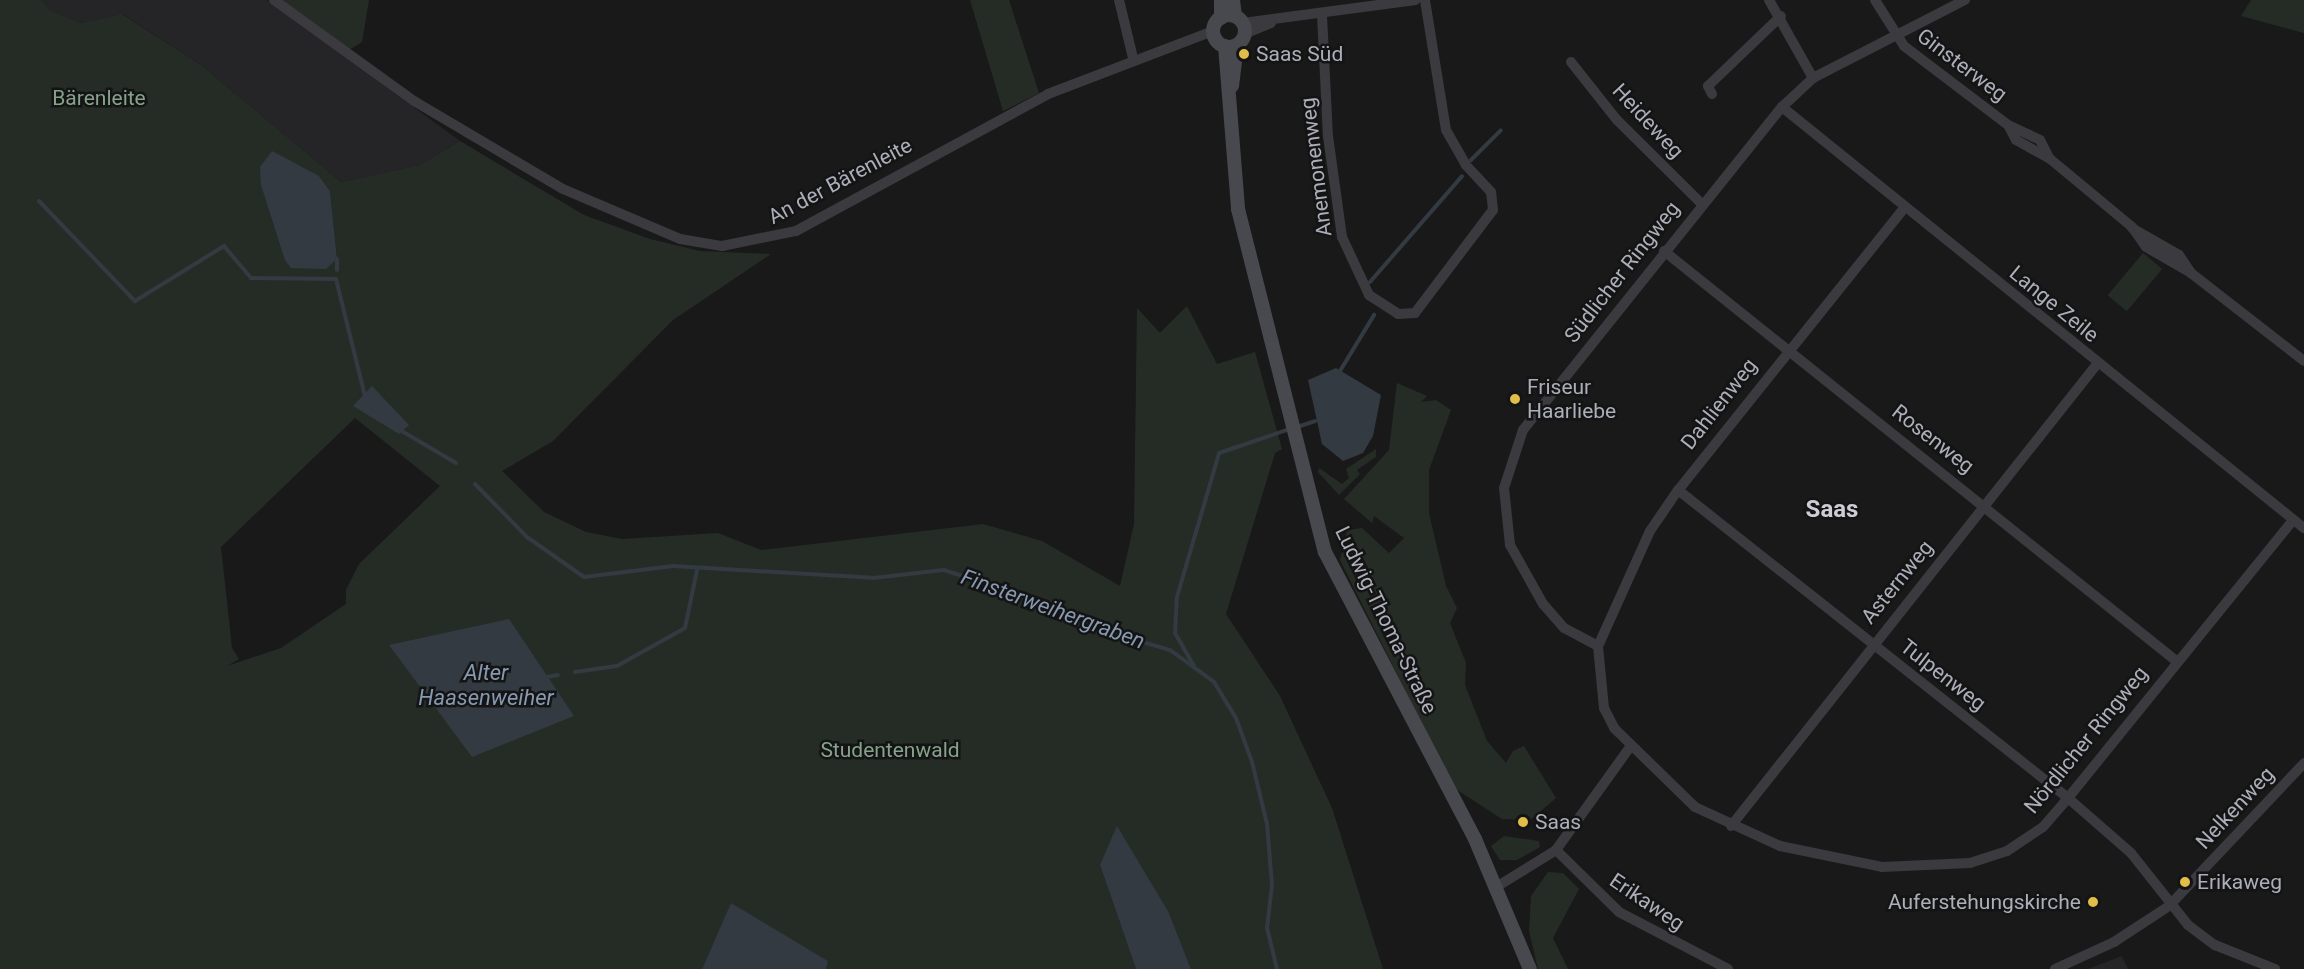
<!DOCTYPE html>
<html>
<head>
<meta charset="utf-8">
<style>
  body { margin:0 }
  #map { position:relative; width:2304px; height:969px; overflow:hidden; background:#19191a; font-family:Roboto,sans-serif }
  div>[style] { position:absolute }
  .built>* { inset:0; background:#252527 }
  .green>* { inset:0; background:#252c26; transform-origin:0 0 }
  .water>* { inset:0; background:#333a42 }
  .stream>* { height:4px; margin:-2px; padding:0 2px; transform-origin:2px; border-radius:2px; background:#333a42 }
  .street>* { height:10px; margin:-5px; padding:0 5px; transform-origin:5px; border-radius:5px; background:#3a3a3f }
  .secondary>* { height:14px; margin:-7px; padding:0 7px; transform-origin:7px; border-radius:7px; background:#48494f }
  .secondary>.ring { margin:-7px; padding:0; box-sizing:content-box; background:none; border:14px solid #48494f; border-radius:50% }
  .dots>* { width:16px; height:16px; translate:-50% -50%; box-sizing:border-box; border:3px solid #141415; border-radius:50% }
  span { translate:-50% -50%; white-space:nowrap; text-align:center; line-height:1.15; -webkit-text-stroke:5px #141415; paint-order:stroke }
  .poi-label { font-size:21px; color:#acafb9 }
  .left { translate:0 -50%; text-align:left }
  .right { translate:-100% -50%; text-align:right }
  .street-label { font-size:21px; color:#acafb9 }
  .park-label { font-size:21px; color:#85a28a }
  .water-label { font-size:22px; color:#8799b0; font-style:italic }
  .quarter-label { font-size:24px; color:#cdced5; font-weight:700 }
</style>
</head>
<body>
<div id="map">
  <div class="built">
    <i style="clip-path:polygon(42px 0,267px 0,460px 141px,420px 165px,341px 182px,201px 65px,123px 14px,80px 23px,50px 10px)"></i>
    <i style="clip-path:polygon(2122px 956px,2128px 969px,2088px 969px)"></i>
  </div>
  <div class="green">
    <i style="clip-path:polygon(evenodd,0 0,42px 0,50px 10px,80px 23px,122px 14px,201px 65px,341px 182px,420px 165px,460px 141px,584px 215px,650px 239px,700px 251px,771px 254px,673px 320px,553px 441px,502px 471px,544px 512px,586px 532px,622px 539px,718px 533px,761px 550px,983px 524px,1042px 541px,1120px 586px,1134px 524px,1137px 308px,1160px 333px,1187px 306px,1217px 364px,1255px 352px,1282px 449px,1275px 453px,1226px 614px,1280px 696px,1332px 808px,1383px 969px,1191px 969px,1169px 913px,1100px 865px,1136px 969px,826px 969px,828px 961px,731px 904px,702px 969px,0 969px,0 0,319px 176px,330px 191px,337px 259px,319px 176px,0 0,355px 418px,440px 486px,359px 564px,346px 590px,346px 604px,281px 648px,227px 666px,239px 659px,232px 648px,221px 547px,355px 418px)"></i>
    <i style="clip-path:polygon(278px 0,369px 0,362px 42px,349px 50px)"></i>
    <i style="clip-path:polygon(970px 0,1009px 0,1039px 93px,1003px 111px)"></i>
    <i style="clip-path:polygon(2251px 0,2304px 0,2304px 33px,2241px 16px)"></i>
    <i style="left:2143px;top:253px;width:25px;height:55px;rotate:40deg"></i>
    <i style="clip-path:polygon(1397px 383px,1427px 396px,1421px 402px,1436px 400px,1451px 410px,1429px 470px,1429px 513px,1446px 586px,1457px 608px,1450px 623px,1466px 663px,1465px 685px,1487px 741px,1506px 763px,1513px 751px,1524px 746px,1556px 798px,1530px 820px,1502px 819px,1454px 788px,1340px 560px,1347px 530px,1362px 528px,1389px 553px,1404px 538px,1374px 516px,1372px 523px,1344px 499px,1389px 450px)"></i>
    <i style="clip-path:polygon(1376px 449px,1376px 457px,1357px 470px,1360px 474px,1339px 495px,1318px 472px,1319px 468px,1342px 484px,1349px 478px,1346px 469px)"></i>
    <i style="clip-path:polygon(1504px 836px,1539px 841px,1540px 847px,1517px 860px,1500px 860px,1491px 846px)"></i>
    <i style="clip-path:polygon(1548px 872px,1563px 873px,1579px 889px,1553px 938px,1568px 969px,1538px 969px,1529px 931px,1531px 896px)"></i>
  </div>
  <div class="water">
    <i style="clip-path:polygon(272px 151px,319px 176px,330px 191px,337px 259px,326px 269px,291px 268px,285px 260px,261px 185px,260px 167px)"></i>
    <i style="clip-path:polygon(1336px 368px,1381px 395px,1373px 436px,1363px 453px,1343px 461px,1322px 444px,1308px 380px)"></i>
    <i style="clip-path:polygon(372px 386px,409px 425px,399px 434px,353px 406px)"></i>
    <i style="clip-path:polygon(509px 619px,574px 716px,472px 757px,389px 645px)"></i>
    <i style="clip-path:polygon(1117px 826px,1169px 913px,1191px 969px,1136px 969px,1100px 865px)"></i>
    <i style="clip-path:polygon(731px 903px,828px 961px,826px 969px,702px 969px)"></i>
  </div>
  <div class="stream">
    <i style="left:1471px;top:160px;width:42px;rotate:-45deg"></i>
    <i style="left:39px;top:201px;width:139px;rotate:46.2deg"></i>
    <i style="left:135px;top:301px;width:105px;rotate:-31.7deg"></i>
    <i style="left:224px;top:246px;width:42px;rotate:49.8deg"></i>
    <i style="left:251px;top:278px;width:85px;rotate:0.7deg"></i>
    <i style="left:336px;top:279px;width:121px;rotate:76.1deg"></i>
    <i style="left:337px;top:270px;width:11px;rotate:-90deg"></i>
    <i style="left:1370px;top:282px;width:140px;rotate:-49deg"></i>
    <i style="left:1340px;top:371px;width:66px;rotate:-58.7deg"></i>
    <i style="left:1297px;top:427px;width:19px;rotate:-18deg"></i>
    <i style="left:400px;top:430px;width:65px;rotate:30.5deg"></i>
    <i style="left:475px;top:484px;width:74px;rotate:45.5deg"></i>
    <i style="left:527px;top:537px;width:70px;rotate:35.1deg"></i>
    <i style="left:584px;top:577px;width:90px;rotate:-7deg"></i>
    <i style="left:673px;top:566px;width:200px;rotate:3.4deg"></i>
    <i style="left:873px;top:578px;width:71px;rotate:-6.4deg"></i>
    <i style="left:944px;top:570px;width:68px;rotate:17.9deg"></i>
    <i style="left:1009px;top:591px;width:80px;rotate:24.3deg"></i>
    <i style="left:1082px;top:624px;width:92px;rotate:16.5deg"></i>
    <i style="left:1170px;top:650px;width:54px;rotate:36deg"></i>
    <i style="left:1214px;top:682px;width:42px;rotate:58.6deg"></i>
    <i style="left:1236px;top:718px;width:47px;rotate:70deg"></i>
    <i style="left:1252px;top:762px;width:64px;rotate:76.4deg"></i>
    <i style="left:1267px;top:824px;width:61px;rotate:85.3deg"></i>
    <i style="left:1272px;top:885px;width:43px;rotate:96.6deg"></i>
    <i style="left:1267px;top:928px;width:42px;rotate:76.3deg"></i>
    <i style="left:1194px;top:666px;width:38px;rotate:-120deg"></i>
    <i style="left:1175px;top:633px;width:36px;rotate:-87deg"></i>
    <i style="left:1177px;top:597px;width:150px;rotate:-73.7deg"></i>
    <i style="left:1219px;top:453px;width:75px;rotate:-18.7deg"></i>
    <i style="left:575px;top:672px;width:42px;rotate:-8.1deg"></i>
    <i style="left:617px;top:666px;width:78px;rotate:-29.2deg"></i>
    <i style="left:685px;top:628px;width:59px;rotate:-78.3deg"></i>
    <i style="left:547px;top:677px;width:11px;rotate:-10deg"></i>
  </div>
  <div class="street">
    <i style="left:274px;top:0;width:173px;rotate:35.8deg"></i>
    <i style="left:414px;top:101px;width:173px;rotate:30.6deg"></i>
    <i style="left:563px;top:189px;width:127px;rotate:23.1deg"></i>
    <i style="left:680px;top:239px;width:43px;rotate:9.5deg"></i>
    <i style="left:722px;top:246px;width:76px;rotate:-11.5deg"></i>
    <i style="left:796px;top:231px;width:287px;rotate:-28.5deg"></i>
    <i style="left:1048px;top:94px;width:177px;rotate:-20.9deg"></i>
    <i style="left:1119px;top:0;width:60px;rotate:76.4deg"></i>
    <i style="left:1769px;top:0;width:90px;rotate:60.6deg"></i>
    <i style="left:1875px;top:0;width:54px;rotate:57.8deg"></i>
    <i style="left:1904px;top:46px;width:131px;rotate:37.2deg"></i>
    <i style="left:2008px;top:125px;width:35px;rotate:25deg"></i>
    <i style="left:2040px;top:140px;width:20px;rotate:63deg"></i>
    <i style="left:1322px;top:15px;width:121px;rotate:87.2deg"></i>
    <i style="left:1328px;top:136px;width:102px;rotate:82.1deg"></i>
    <i style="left:1342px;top:237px;width:64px;rotate:65deg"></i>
    <i style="left:1369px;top:295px;width:35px;rotate:33deg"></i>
    <i style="left:1398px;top:314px;width:17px;rotate:-3deg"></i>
    <i style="left:1415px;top:313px;width:129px;rotate:-52.9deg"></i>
    <i style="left:1493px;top:210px;width:18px;rotate:-96deg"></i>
    <i style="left:1491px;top:192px;width:37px;rotate:-133deg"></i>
    <i style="left:1466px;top:165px;width:40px;rotate:-119.7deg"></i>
    <i style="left:1446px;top:130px;width:132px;rotate:-99.2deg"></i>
    <i style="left:1243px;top:23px;width:174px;rotate:-7.6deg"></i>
    <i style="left:1244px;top:34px;width:29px;rotate:-22deg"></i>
    <i style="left:1571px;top:62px;width:74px;rotate:51.6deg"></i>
    <i style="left:1617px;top:120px;width:118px;rotate:44.7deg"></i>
    <i style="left:1712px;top:94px;width:9px;rotate:-117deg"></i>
    <i style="left:1708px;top:86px;width:101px;rotate:-43.8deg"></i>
    <i style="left:1782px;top:107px;width:671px;rotate:38.89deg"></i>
    <i style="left:2008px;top:125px;width:17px;rotate:62deg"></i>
    <i style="left:2016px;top:140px;width:38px;rotate:29deg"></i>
    <i style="left:2049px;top:158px;width:108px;rotate:39.7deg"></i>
    <i style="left:2132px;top:227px;width:24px;rotate:55deg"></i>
    <i style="left:2146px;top:247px;width:52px;rotate:30deg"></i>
    <i style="left:1905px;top:207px;width:363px;rotate:128.7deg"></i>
    <i style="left:1678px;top:490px;width:50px;rotate:124.3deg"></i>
    <i style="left:1650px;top:531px;width:126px;rotate:114.3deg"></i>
    <i style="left:1598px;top:646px;width:62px;rotate:84.5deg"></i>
    <i style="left:1604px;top:708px;width:22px;rotate:63deg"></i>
    <i style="left:1614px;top:728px;width:113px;rotate:44.3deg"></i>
    <i style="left:1695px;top:807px;width:94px;rotate:24.6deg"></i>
    <i style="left:1780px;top:846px;width:104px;rotate:11.6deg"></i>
    <i style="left:1882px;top:867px;width:88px;rotate:-2.6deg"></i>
    <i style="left:1970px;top:863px;width:39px;rotate:-18deg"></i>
    <i style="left:2007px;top:851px;width:43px;rotate:-33.7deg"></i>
    <i style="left:2043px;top:827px;width:38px;rotate:-49deg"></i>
    <i style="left:2068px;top:798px;width:358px;rotate:-51deg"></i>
    <i style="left:2132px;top:228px;width:54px;rotate:29.9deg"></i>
    <i style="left:2179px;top:255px;width:22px;rotate:56deg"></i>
    <i style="left:2191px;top:273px;width:143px;rotate:37.9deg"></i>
    <i style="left:1664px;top:251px;width:655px;rotate:38.67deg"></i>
    <i style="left:1678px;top:490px;width:497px;rotate:38.3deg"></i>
    <i style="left:2068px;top:798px;width:84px;rotate:41.1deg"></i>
    <i style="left:2131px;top:853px;width:92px;rotate:51.6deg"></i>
    <i style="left:2188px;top:925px;width:34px;rotate:37deg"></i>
    <i style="left:2215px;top:945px;width:65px;rotate:21.8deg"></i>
    <i style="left:1598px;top:646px;width:38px;rotate:-152deg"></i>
    <i style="left:1564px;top:628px;width:32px;rotate:-131deg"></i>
    <i style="left:1543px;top:604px;width:68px;rotate:-119.2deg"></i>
    <i style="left:1510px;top:545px;width:57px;rotate:-96deg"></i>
    <i style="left:1504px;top:488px;width:61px;rotate:-71.9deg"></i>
    <i style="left:1523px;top:430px;width:414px;rotate:-51.3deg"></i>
    <i style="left:1782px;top:107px;width:42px;rotate:-43.1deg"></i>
    <i style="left:1813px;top:78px;width:171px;rotate:-27.2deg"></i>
    <i style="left:1731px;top:826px;width:589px;rotate:-51.61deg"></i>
    <i style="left:1556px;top:850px;width:88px;rotate:44.5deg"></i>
    <i style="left:1619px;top:912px;width:123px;rotate:27.6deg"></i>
    <i style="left:1498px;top:886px;width:68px;rotate:-31.8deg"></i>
    <i style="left:1556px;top:850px;width:127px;rotate:-54.3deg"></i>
    <i style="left:2055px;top:969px;width:65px;rotate:-24.6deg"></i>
    <i style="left:2114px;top:942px;width:66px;rotate:-33.2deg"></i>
    <i style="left:2169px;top:906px;width:197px;rotate:-46.6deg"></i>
  </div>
  <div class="secondary">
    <i style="left:1221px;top:0;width:18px;rotate:90deg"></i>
    <i style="left:1233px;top:0;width:16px;rotate:83deg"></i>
    <i class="ring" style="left:1213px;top:15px;width:18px;height:18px"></i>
    <i style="left:1225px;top:46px;width:164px;rotate:85.4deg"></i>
    <i style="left:1238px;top:209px;width:354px;rotate:75.8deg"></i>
    <i style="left:1325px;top:552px;width:324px;rotate:62.4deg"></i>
    <i style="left:1475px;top:839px;width:141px;rotate:67.1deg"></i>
    <i style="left:1232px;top:86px;width:41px;rotate:-83deg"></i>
  </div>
  <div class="dots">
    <i style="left:1244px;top:54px;background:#e1bd4a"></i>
    <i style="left:1515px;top:399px;background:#e1bd4a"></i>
    <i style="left:1523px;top:822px;background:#e1bd4a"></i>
    <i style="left:2185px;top:882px;background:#e1bd4a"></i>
    <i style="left:2093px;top:902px;background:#e1bd4a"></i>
  </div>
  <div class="poi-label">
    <span class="left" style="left:1256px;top:54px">Saas Süd</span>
    <span class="left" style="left:1527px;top:399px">Friseur<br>Haarliebe</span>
    <span class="left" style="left:1535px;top:822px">Saas</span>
    <span class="left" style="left:2197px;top:882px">Erikaweg</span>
    <span class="right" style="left:2081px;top:902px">Auferstehungskirche</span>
  </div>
  <div class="street-label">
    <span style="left:1962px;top:65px;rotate:37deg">Ginsterweg</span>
    <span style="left:1648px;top:121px;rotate:47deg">Heideweg</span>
    <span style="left:1316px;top:167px;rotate:-97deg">Anemonenweg</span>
    <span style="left:840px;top:181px;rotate:-28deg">An der Bärenleite</span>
    <span style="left:1622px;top:272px;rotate:-52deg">Südlicher Ringweg</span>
    <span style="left:2054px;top:304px;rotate:39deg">Lange Zeile</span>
    <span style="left:1719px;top:404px;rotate:-52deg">Dahlienweg</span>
    <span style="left:1933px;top:439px;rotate:38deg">Rosenweg</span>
    <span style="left:1897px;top:582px;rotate:-51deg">Asternweg</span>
    <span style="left:1386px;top:620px;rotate:64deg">Ludwig-Thoma-Straße</span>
    <span style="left:1943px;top:675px;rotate:38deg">Tulpenweg</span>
    <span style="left:2086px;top:740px;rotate:-51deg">Nördlicher Ringweg</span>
    <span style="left:2235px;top:808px;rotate:-47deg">Nelkenweg</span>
    <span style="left:1647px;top:902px;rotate:34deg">Erikaweg</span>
  </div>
  <div class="park-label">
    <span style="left:99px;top:98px">Bärenleite</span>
    <span style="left:890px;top:750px">Studentenwald</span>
  </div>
  <div class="water-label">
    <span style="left:1053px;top:609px;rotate:20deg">Finsterweihergraben</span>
    <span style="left:486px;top:685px">Alter<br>Haasenweiher</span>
  </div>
  <div class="quarter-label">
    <span style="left:1832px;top:510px">Saas</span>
  </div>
</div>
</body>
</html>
